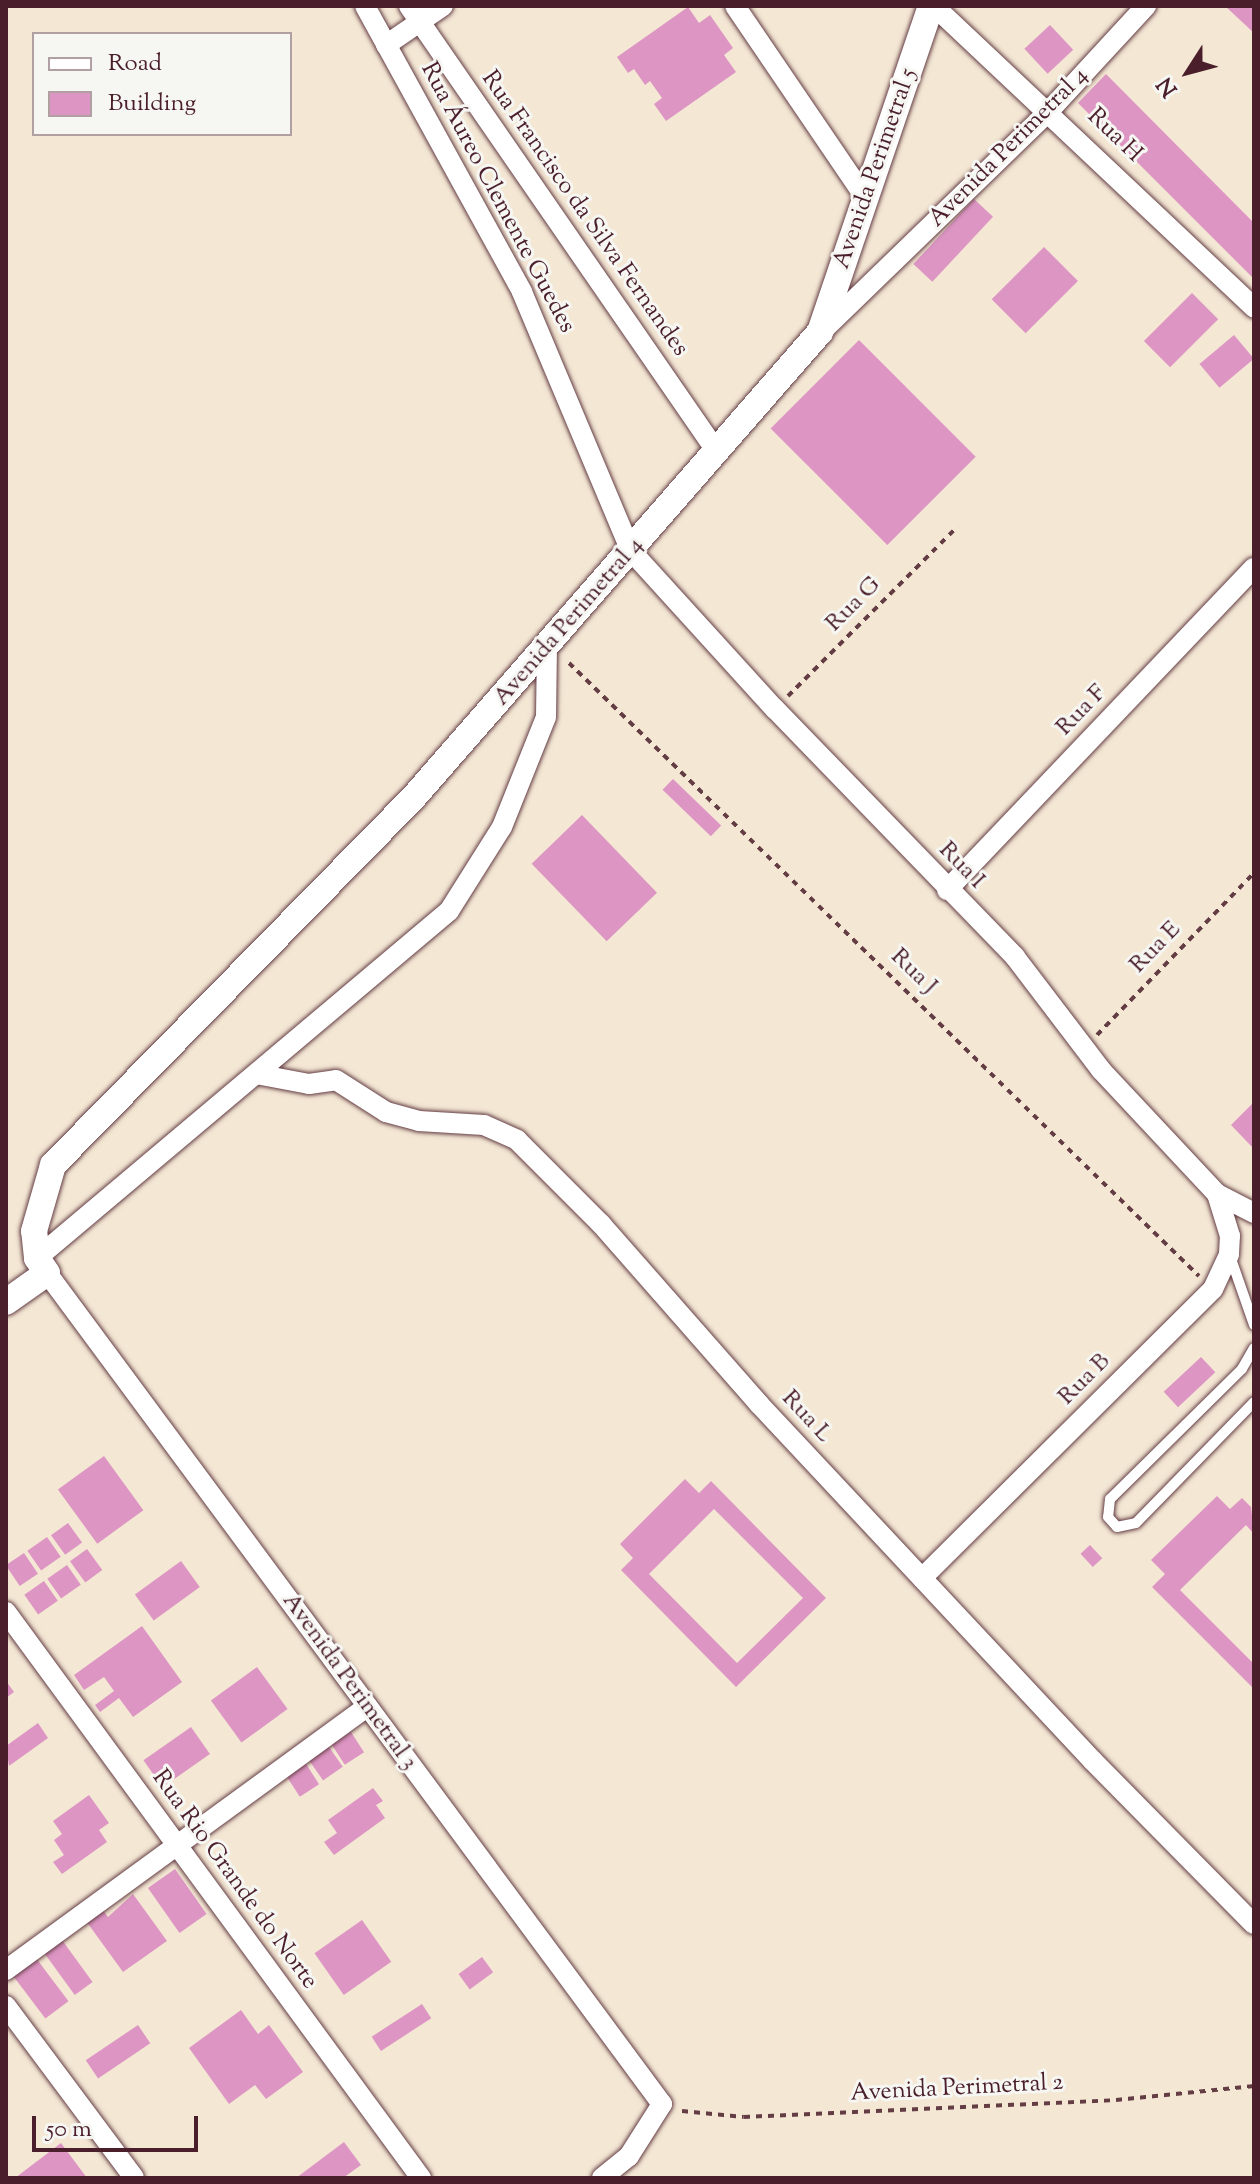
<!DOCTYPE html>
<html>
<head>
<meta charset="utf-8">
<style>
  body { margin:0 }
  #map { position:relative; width:1260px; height:2184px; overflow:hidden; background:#f4e7d4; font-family:"Sorts Mill Goudy",serif }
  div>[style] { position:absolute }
  .building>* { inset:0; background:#dd96c4; transform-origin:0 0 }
  .path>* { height:4px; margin-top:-2px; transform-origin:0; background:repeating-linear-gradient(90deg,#643d44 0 6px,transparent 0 12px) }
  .roads { filter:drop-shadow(0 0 2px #643d44) drop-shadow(0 0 2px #643d44) }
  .service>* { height:10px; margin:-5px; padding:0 5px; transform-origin:5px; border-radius:5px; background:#fff }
  .minor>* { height:20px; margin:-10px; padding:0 10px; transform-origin:10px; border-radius:10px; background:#fff }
  .tertiary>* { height:26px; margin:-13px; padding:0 13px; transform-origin:13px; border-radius:13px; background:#fff }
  span { translate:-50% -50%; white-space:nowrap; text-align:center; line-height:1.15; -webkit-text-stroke:6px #f6f6f2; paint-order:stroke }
  .street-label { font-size:24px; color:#4a1f2b }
  .frame { position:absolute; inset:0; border:8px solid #4a1f2b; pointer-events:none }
  .legend { position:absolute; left:32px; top:32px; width:260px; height:104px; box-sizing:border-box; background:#f6f6f2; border:2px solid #b1a0a2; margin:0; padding:10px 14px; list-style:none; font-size:24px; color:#4a1f2b }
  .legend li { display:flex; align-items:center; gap:16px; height:40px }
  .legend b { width:40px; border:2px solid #b1a0a2 }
  .north { position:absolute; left:1148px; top:32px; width:80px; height:80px; -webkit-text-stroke:6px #f6f6f2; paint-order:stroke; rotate:234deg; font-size:22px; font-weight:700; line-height:32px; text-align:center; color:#4a1f2b }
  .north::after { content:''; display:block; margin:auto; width:28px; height:36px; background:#4a1f2b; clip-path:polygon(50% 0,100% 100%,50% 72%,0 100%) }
  .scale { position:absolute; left:32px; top:2116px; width:166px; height:36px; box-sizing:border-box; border:4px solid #4a1f2b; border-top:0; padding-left:10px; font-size:24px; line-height:28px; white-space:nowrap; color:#4a1f2b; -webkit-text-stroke:6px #f6f6f2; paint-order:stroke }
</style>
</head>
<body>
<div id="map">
  <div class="building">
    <i style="clip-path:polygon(1225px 6px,1254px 6px,1254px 33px)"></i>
    <i style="clip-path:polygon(688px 7px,699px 23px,710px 15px,733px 48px,724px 55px,736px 72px,666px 121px,654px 104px,662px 98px,650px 81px,645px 85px,634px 69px,628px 73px,617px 57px)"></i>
    <i style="left:1050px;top:25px;width:34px;height:35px;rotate:47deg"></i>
    <i style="clip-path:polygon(1106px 74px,1254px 223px,1254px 279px,1078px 103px)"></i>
    <i style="left:974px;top:199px;width:26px;height:89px;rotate:43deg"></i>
    <i style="left:1044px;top:247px;width:48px;height:74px;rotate:45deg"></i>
    <i style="left:1192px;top:293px;width:37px;height:68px;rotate:45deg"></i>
    <i style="left:1234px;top:335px;width:31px;height:45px;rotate:50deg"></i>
    <i style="left:859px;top:340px;width:165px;height:125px;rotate:45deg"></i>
    <i style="left:673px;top:779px;width:67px;height:15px;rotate:44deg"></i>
    <i style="left:582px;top:815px;width:108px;height:70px;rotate:46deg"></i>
    <i style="clip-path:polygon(1254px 1102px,1254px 1149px,1231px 1125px)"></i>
    <i style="left:1201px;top:1357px;width:21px;height:51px;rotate:47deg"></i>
    <i style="left:104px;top:1456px;width:67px;height:57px;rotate:54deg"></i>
    <i style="clip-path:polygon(evenodd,685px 1479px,699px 1493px,711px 1481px,826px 1598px,736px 1687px,621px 1570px,633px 1558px,620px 1544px,685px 1479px,714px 1509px,803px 1598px,737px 1663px,649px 1574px,714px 1509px)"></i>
    <i style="clip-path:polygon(1217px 1496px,1230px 1509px,1242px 1498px,1251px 1507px,1254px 1534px,1246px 1525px,1180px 1590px,1254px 1664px,1254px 1689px,1152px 1587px,1165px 1574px,1151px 1560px)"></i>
    <i style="left:68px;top:1523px;width:24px;height:21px;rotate:54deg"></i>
    <i style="left:47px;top:1537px;width:24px;height:24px;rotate:55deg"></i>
    <i style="left:1090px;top:1545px;width:18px;height:13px;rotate:47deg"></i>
    <i style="left:87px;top:1549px;width:26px;height:21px;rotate:54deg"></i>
    <i style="left:24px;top:1553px;width:25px;height:22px;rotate:56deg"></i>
    <i style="left:181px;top:1561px;width:32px;height:57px;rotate:54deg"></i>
    <i style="left:67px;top:1565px;width:24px;height:24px;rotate:55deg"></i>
    <i style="left:44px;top:1581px;width:24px;height:24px;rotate:55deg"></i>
    <i style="clip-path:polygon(142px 1626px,182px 1682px,133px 1717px,119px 1698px,100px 1712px,95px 1705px,114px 1691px,104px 1677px,84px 1690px,74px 1675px)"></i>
    <i style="left:257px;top:1667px;width:52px;height:57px;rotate:54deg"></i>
    <i style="clip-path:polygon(6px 1681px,14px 1692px,6px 1698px)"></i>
    <i style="clip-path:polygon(38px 1723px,48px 1738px,9px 1766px,6px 1746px)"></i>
    <i style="left:191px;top:1727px;width:33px;height:58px;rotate:55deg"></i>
    <i style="left:351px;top:1732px;width:24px;height:23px;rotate:57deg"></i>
    <i style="left:329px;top:1747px;width:24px;height:24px;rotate:55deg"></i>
    <i style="left:306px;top:1764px;width:24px;height:23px;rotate:57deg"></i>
    <i style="clip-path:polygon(373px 1788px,383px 1801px,376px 1805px,385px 1818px,334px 1855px,324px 1842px,337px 1833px,328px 1820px)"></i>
    <i style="clip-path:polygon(89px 1795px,109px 1823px,99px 1830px,107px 1842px,62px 1874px,53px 1862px,64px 1855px,54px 1840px,62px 1834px,53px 1821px)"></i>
    <i style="left:175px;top:1869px;width:55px;height:33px;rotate:55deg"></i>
    <i style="clip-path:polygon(133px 1894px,167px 1941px,123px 1972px,86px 1921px,102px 1909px,108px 1917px)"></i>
    <i style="left:362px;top:1920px;width:51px;height:58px;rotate:55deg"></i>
    <i style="left:62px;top:1940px;width:52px;height:22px;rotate:54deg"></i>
    <i style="left:482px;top:1957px;width:19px;height:29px;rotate:54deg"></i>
    <i style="left:36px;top:1958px;width:54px;height:29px;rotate:53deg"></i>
    <i style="left:422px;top:2004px;width:17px;height:60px;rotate:57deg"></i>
    <i style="clip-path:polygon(241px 2010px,258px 2034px,269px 2025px,303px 2072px,266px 2099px,255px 2085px,229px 2104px,189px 2048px)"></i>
    <i style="left:138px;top:2025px;width:22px;height:63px;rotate:56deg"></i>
    <i style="clip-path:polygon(344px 2142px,361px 2165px,343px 2178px,296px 2178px)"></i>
    <i style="clip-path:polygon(61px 2143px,87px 2178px,15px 2178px)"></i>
  </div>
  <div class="path">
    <i style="left:569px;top:663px;width:879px;rotate:44.22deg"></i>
    <i style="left:788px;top:696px;width:240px;rotate:-45deg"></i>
    <i style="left:1097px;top:1035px;width:226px;rotate:-45.9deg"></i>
    <i style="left:682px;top:2111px;width:62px;rotate:5.5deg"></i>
    <i style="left:744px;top:2117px;width:372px;rotate:-2.6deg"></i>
    <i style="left:1116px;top:2100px;width:139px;rotate:-5.8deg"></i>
  </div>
  <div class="roads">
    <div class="service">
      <i style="left:1230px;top:1256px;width:73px;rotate:70.8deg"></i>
      <i style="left:1254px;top:1348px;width:24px;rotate:120deg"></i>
      <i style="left:1242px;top:1369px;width:185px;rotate:135.4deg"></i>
      <i style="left:1110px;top:1499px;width:18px;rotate:96deg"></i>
      <i style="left:1108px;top:1517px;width:13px;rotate:48deg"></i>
      <i style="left:1117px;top:1527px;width:19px;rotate:-12deg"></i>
      <i style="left:1136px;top:1523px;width:169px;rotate:-45.7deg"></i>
    </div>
    <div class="minor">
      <i style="left:365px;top:6px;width:326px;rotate:61.2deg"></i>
      <i style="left:522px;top:292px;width:281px;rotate:67.2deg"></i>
      <i style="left:631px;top:551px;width:214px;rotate:47.7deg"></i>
      <i style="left:775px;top:709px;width:345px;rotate:45.9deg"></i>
      <i style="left:1015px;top:957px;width:142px;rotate:52.7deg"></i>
      <i style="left:1101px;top:1070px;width:170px;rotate:46.9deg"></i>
      <i style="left:1217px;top:1194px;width:42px;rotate:27.2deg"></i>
      <i style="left:409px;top:6px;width:542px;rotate:55.37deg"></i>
      <i style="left:735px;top:6px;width:233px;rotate:55.8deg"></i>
      <i style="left:934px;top:6px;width:440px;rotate:43.3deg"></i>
      <i style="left:386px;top:45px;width:69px;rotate:-34.4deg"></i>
      <i style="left:821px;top:332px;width:319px;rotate:-44.1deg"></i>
      <i style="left:1050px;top:110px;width:142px;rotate:-47.3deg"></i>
      <i style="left:947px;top:890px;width:445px;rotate:-46.4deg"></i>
      <i style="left:256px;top:1074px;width:54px;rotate:10.7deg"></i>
      <i style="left:309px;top:1084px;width:27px;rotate:-8deg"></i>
      <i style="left:336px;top:1080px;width:59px;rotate:32.6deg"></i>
      <i style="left:386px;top:1112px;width:34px;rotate:15deg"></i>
      <i style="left:419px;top:1121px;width:65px;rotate:3.5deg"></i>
      <i style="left:484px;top:1125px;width:36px;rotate:24deg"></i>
      <i style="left:517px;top:1140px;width:119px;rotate:45deg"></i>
      <i style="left:601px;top:1224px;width:240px;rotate:48.7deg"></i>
      <i style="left:759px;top:1404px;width:489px;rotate:46.9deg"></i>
      <i style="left:1093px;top:1761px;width:229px;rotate:45.4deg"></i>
      <i style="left:37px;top:1258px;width:539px;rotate:-40.11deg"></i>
      <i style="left:449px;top:911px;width:99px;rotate:-57.8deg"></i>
      <i style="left:502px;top:827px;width:118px;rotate:-68.2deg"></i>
      <i style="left:546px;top:717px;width:75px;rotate:-89.2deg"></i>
      <i style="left:47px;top:1273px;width:1034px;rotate:53.5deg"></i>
      <i style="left:662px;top:2104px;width:62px;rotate:122.4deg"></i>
      <i style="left:629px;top:2156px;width:35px;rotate:141deg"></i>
      <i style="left:922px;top:1578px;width:410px;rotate:-44.8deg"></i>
      <i style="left:1213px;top:1289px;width:38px;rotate:-65deg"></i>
      <i style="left:1229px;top:1254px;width:18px;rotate:-87deg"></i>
      <i style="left:1230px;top:1236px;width:44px;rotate:-107.2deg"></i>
      <i style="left:6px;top:1612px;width:702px;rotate:53.75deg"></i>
      <i style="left:6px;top:1970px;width:447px;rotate:-36.1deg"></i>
      <i style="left:6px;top:2006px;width:214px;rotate:53.3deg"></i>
    </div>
    <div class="tertiary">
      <i style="left:6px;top:1302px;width:50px;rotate:-35.3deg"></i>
      <i style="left:47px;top:1273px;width:18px;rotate:-124deg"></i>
      <i style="left:37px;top:1258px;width:27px;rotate:-96deg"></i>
      <i style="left:34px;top:1231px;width:69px;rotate:-73.9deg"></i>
      <i style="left:53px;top:1165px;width:514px;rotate:-45.55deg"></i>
      <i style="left:413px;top:798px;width:619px;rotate:-48.87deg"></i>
      <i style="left:820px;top:332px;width:344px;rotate:-71.2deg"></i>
    </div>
  </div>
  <div class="street-label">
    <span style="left:1114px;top:136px;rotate:44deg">Rua H</span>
    <span style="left:1009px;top:148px;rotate:-45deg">Avenida Perimetral 4</span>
    <span style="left:876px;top:169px;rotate:-71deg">Avenida Perimetral 5</span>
    <span style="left:497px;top:198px;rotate:62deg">Rua Áureo Clemente Guedes</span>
    <span style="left:584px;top:214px;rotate:55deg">Rua Francisco da Silva Fernandes</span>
    <span style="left:854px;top:605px;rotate:-45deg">Rua G</span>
    <span style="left:569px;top:622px;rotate:-49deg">Avenida Perimetral 4</span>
    <span style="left:1082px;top:711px;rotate:-46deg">Rua F</span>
    <span style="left:961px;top:866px;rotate:46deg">Rua I</span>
    <span style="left:1156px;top:948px;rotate:-46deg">Rua E</span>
    <span style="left:913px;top:972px;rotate:44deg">Rua J</span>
    <span style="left:1085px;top:1380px;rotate:-45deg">Rua B</span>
    <span style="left:806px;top:1417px;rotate:47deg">Rua L</span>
    <span style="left:349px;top:1682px;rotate:54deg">Avenida Perimetral 3</span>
    <span style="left:234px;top:1880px;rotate:54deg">Rua Rio Grande do Norte</span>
    <span style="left:957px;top:2089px;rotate:-3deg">Avenida Perimetral 2</span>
  </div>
  <div class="frame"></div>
  <ul class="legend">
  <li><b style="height:10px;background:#fff"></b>Road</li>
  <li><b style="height:22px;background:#dd96c4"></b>Building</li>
  </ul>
  <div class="north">N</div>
  <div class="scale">50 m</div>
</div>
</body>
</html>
